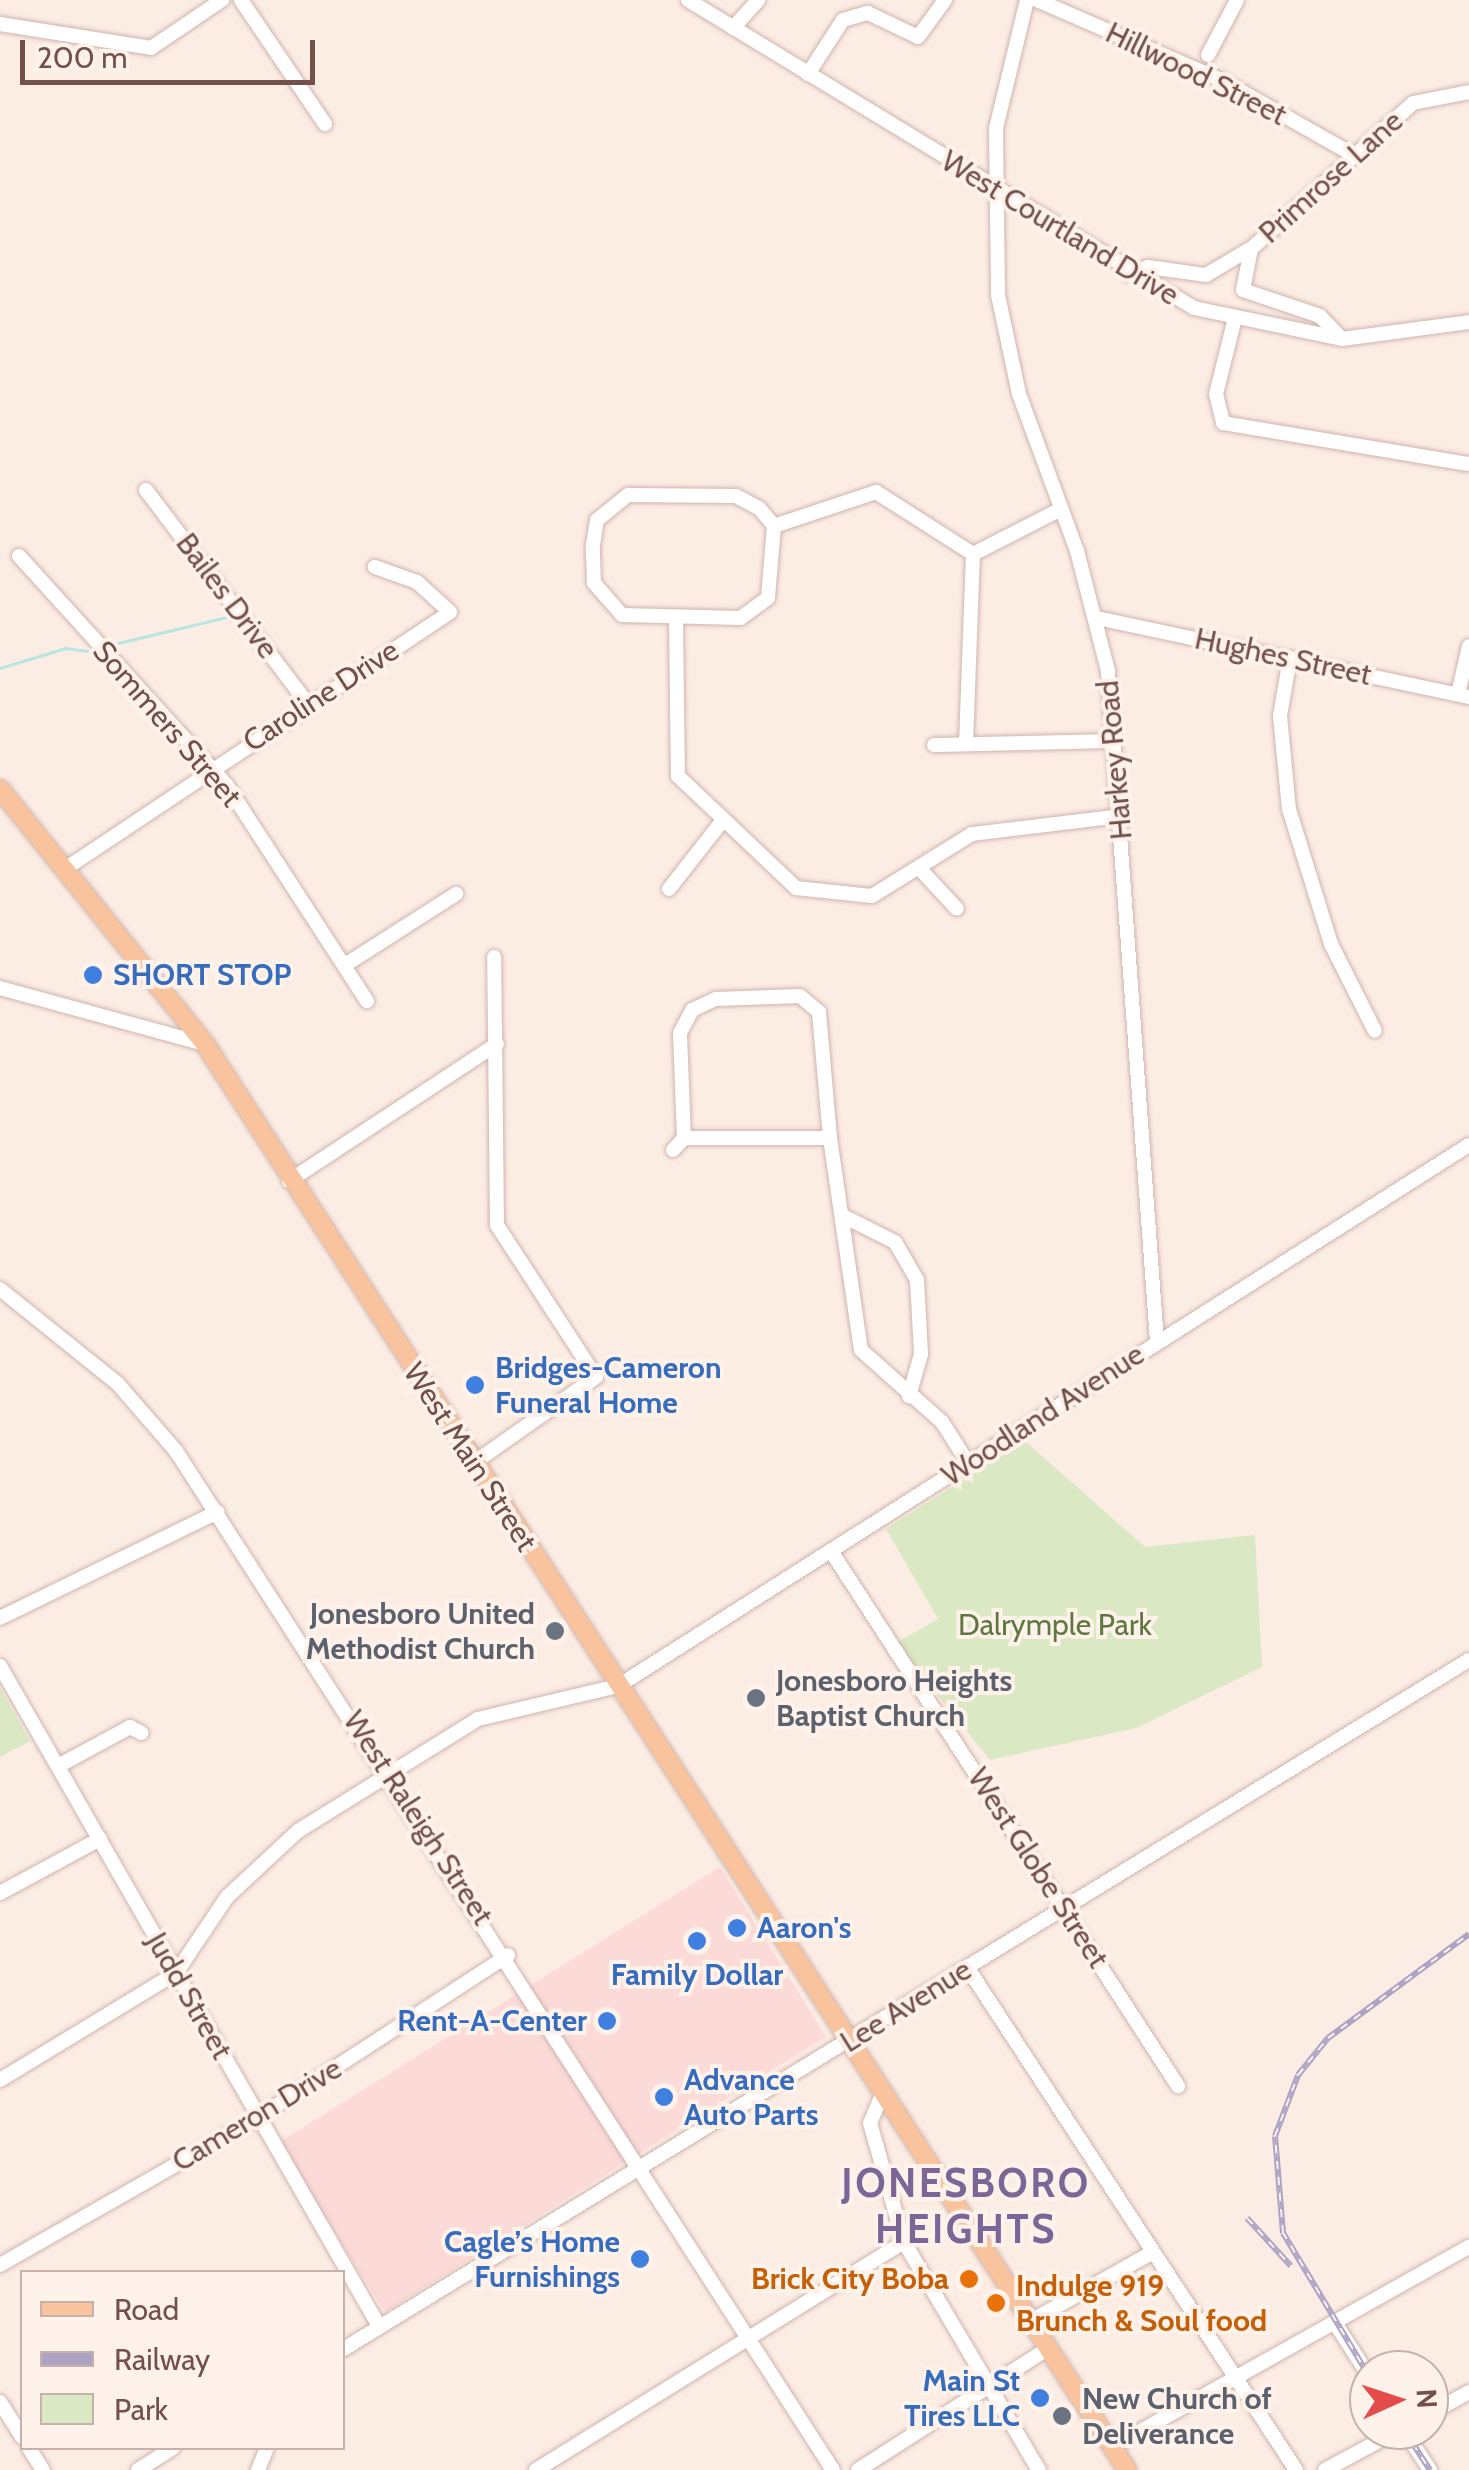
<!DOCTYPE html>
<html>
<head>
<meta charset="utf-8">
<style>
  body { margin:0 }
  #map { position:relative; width:1469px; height:2470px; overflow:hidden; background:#fcede4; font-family:Cabin,sans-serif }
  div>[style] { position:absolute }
  .commercial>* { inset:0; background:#fcdad8; transform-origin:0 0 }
  .green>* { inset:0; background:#dae9c3 }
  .stream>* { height:2.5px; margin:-1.25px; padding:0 1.25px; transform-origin:1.25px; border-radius:1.25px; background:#b9e5e1 }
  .roads { filter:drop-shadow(0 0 2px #cfb5ad) drop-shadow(0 0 2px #cfb5ad) }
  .minor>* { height:14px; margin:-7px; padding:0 7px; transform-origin:7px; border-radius:7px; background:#fff }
  .major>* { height:18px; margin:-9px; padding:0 9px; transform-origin:9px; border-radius:9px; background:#f9c39d }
  .rail>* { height:6px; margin-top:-3px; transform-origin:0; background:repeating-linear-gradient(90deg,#fff2ea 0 8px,#ada3c5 0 16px); box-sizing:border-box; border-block:2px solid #ada3c5 }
  .dots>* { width:28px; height:28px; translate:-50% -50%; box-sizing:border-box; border:5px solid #fff2ea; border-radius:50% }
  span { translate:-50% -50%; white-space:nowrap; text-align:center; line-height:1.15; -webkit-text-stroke:8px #fff2ea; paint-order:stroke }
  .street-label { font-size:30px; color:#73504a }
  .shop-label { font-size:30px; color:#366cbe; font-weight:700 }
  .left { translate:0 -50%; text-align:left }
  .right { translate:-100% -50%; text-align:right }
  .worship-label { font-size:30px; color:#5b616d; font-weight:700 }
  .park-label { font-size:30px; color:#5e7842 }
  .food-label { font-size:30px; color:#c56008; font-weight:700 }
  .district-label { font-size:40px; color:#7b6697; font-weight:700; letter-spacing:2.5px }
  .legend { position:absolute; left:20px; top:2270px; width:325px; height:180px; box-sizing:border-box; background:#fff2ea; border:2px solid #c7b1aa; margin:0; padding:12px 18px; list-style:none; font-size:30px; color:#73504a }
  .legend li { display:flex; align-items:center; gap:20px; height:50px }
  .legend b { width:50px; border:2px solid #c7b1aa }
  .north { position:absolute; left:1349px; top:2350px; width:100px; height:100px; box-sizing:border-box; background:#fff2ea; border:2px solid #c7b1aa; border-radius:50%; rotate:87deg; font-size:28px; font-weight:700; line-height:40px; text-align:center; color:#73504a }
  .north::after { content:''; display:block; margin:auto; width:35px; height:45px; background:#e34c4b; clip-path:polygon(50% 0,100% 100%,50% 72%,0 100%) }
  .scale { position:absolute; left:20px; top:40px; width:295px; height:45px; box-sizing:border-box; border:5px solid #73504a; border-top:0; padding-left:12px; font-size:30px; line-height:35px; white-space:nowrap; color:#73504a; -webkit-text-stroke:8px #fff2ea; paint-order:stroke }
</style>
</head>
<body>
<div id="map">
  <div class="commercial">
    <i style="left:720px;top:1867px;width:200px;height:520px;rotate:58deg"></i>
  </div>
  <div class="green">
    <i style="clip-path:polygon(1025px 1441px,1145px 1547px,1255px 1535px,1262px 1667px,1136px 1728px,990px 1760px,896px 1643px,938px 1619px,886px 1529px)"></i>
    <i style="clip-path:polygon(0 1688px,30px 1741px,0 1757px)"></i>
  </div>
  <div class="stream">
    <i style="left:110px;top:645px;width:124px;rotate:-13.5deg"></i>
    <i style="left:0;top:668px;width:69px;rotate:-16.9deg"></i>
    <i style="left:66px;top:648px;width:22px;rotate:8deg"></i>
  </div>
  <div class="roads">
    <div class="minor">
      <i style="left:241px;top:0;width:150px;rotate:55.9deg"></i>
      <i style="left:688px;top:0;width:592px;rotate:31.33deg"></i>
      <i style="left:1194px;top:308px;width:151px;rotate:11.8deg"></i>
      <i style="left:1342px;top:339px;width:128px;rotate:-7.6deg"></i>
      <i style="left:1027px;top:0;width:132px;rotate:103.6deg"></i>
      <i style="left:996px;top:128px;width:167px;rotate:89.3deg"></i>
      <i style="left:998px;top:295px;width:101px;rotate:78deg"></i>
      <i style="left:1019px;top:394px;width:167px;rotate:69.7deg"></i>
      <i style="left:1077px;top:551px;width:124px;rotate:75.5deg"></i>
      <i style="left:1108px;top:671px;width:673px;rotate:85.82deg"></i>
      <i style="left:1037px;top:0;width:203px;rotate:23.5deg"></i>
      <i style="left:1223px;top:81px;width:148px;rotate:29.5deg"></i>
      <i style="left:0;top:24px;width:153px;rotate:9deg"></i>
      <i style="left:151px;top:48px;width:86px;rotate:-34.1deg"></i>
      <i style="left:733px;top:28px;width:38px;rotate:-48deg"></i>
      <i style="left:1208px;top:55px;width:62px;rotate:-62.2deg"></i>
      <i style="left:808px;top:74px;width:64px;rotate:-57.1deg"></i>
      <i style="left:843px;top:20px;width:26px;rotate:-16deg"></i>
      <i style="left:868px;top:13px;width:55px;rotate:25.6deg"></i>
      <i style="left:918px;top:37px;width:46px;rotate:-53.9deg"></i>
      <i style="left:1129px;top:274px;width:20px;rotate:-20deg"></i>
      <i style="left:1148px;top:267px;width:59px;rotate:7.9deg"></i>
      <i style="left:1206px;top:275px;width:51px;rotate:-30.6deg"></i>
      <i style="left:1234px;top:322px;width:74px;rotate:104deg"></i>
      <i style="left:1216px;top:394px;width:30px;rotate:76deg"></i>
      <i style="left:1223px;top:423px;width:249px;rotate:9.5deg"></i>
      <i style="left:1342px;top:339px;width:32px;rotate:-134deg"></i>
      <i style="left:1320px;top:316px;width:81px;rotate:-161.3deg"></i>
      <i style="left:1243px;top:290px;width:42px;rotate:-79deg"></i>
      <i style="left:1251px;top:249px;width:218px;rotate:-42deg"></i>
      <i style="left:1413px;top:103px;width:57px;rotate:-11.1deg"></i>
      <i style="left:146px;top:490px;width:267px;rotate:52.9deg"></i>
      <i style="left:628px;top:495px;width:108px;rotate:0.5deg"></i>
      <i style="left:736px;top:496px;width:26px;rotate:28deg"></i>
      <i style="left:759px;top:508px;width:23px;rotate:50deg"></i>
      <i style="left:774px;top:526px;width:72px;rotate:94.8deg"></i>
      <i style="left:768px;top:598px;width:34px;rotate:144deg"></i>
      <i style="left:740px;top:618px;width:118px;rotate:-178.5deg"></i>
      <i style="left:622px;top:615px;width:43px;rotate:-131.2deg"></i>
      <i style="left:594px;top:583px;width:38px;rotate:-92deg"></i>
      <i style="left:593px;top:545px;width:25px;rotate:-81deg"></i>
      <i style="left:597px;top:520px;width:40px;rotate:-39deg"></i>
      <i style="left:774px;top:526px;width:108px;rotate:-18.4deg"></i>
      <i style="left:876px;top:492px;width:115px;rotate:32.6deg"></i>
      <i style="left:19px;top:556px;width:308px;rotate:47.8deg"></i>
      <i style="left:226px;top:784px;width:259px;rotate:57deg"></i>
      <i style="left:1097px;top:618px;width:380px;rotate:12deg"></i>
      <i style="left:676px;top:619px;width:157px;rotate:89.3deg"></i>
      <i style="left:678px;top:776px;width:163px;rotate:43.5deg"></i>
      <i style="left:796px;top:888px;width:76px;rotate:6deg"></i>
      <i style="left:872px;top:896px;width:118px;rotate:-31.8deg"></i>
      <i style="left:972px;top:834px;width:150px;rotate:-6.9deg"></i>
      <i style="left:1290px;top:658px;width:59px;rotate:99.8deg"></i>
      <i style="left:1280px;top:716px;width:93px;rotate:84.5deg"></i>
      <i style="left:1289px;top:809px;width:141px;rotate:72.7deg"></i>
      <i style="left:1331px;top:944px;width:97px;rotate:63.2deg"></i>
      <i style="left:1458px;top:694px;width:49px;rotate:-77.1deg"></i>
      <i style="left:966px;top:744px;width:190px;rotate:-87.9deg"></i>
      <i style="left:973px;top:554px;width:99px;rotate:-27.1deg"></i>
      <i style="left:934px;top:745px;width:181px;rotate:-1.3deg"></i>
      <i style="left:68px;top:867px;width:459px;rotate:-33.7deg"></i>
      <i style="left:450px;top:612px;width:45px;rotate:-137.7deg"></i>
      <i style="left:417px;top:582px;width:45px;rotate:-160.3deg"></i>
      <i style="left:920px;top:869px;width:54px;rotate:47.2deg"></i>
      <i style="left:669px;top:889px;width:83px;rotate:-51.9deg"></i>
      <i style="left:345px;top:965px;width:132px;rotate:-32.6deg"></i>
      <i style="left:0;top:988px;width:213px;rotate:15.3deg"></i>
      <i style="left:684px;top:1138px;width:105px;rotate:-92.2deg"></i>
      <i style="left:680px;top:1033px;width:26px;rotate:-62deg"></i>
      <i style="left:692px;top:1010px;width:26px;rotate:-25deg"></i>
      <i style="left:716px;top:999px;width:84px;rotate:-2deg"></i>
      <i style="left:800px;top:996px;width:25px;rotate:40deg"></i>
      <i style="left:819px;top:1012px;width:126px;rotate:85deg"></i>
      <i style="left:673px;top:1150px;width:16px;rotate:-47deg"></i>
      <i style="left:684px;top:1138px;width:146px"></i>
      <i style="left:830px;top:1138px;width:214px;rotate:81.7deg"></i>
      <i style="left:861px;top:1350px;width:108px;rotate:41.6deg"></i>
      <i style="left:942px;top:1422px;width:49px;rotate:57.6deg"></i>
      <i style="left:289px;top:1181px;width:249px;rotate:-33.4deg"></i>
      <i style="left:843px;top:1216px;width:58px;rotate:26.6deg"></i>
      <i style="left:895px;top:1242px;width:44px;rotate:59.9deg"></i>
      <i style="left:917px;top:1280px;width:74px;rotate:86.9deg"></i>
      <i style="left:921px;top:1354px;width:44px;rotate:105.9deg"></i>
      <i style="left:0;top:1289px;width:151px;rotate:38.8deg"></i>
      <i style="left:118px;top:1384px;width:89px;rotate:49.1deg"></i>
      <i style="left:176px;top:1451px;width:1212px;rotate:57.19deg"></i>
      <i style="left:475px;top:1462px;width:148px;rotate:-35.1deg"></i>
      <i style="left:596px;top:1377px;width:181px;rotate:-123.1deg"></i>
      <i style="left:497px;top:1225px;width:268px;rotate:-90.6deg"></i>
      <i style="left:831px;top:1551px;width:638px;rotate:57.03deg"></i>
      <i style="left:0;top:1618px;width:242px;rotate:-26deg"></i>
      <i style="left:0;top:1666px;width:761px;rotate:60.13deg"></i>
      <i style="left:58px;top:1766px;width:82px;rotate:-28.4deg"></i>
      <i style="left:130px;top:1727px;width:13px;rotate:27deg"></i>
      <i style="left:0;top:1893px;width:114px;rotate:-28.4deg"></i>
      <i style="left:967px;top:1967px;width:601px;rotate:56.81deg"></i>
      <i style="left:0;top:2080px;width:206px;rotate:-31.3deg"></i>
      <i style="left:176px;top:1973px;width:92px;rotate:-56.1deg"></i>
      <i style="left:227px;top:1897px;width:97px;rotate:-42.9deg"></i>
      <i style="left:298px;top:1831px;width:212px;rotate:-31.9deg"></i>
      <i style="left:478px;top:1719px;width:144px;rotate:-13.3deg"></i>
      <i style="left:618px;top:1686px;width:1008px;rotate:-32.45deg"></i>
      <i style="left:882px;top:2095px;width:30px;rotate:113deg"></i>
      <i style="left:870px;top:2123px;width:124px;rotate:74.1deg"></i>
      <i style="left:904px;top:2242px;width:265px;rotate:59.4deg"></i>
      <i style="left:0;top:2265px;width:298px;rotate:-29.7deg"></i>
      <i style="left:259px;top:2117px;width:297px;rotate:-33deg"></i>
      <i style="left:1031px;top:2321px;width:140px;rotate:-29.5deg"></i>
      <i style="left:1335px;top:2323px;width:63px;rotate:57.3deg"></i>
      <i style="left:342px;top:2350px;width:1321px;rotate:-31.48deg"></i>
      <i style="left:0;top:2402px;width:41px;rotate:57.8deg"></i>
      <i style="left:1429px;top:2414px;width:46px;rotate:-28.8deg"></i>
      <i style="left:1404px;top:2430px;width:48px;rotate:57deg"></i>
      <i style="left:1112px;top:2447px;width:409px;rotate:-29.3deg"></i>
      <i style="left:29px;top:2448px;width:26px;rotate:58deg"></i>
      <i style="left:138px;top:2470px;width:41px;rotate:-32.2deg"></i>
      <i style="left:258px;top:2470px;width:24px;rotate:-68deg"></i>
      <i style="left:536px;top:2470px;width:433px;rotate:-31.8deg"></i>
      <i style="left:858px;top:2470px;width:227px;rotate:-32.6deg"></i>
      <i style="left:1325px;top:2470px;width:84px;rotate:-28.4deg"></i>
    </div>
    <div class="major">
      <i style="left:0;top:789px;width:327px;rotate:51.2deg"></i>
      <i style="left:205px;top:1044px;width:1698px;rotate:57.11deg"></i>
    </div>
  </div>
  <div class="rail">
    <i style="left:1247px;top:2218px;width:65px;rotate:47.5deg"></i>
    <i style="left:1369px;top:2376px;width:167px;rotate:-121deg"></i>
    <i style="left:1283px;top:2233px;width:97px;rotate:-94.7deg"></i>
    <i style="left:1275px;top:2136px;width:65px;rotate:-69.3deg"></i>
    <i style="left:1298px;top:2075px;width:48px;rotate:-51deg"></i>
    <i style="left:1328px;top:2038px;width:175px;rotate:-36.4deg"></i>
    <i style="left:1404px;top:2430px;width:48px;rotate:57deg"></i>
  </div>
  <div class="dots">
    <i style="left:93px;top:975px;background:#3f7fe0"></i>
    <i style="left:475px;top:1385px;background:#3f7fe0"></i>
    <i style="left:555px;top:1631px;background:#6b7280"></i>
    <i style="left:756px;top:1698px;background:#6b7280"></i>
    <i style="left:737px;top:1928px;background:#3f7fe0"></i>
    <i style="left:697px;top:1941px;background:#3f7fe0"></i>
    <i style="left:607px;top:2021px;background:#3f7fe0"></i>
    <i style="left:664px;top:2097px;background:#3f7fe0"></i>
    <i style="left:640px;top:2259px;background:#3f7fe0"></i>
    <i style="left:969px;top:2279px;background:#e8710a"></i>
    <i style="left:996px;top:2303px;background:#e8710a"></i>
    <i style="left:1040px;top:2398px;background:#3f7fe0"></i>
    <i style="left:1062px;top:2416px;background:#6b7280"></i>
  </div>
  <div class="street-label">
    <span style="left:1196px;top:74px;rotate:26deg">Hillwood Street</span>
    <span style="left:1331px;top:177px;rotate:-42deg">Primrose Lane</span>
    <span style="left:1060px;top:228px;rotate:31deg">West Courtland Drive</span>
    <span style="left:227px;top:596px;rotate:53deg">Bailes Drive</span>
    <span style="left:1283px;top:657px;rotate:12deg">Hughes Street</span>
    <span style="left:321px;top:696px;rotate:-33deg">Caroline Drive</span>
    <span style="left:167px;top:724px;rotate:49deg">Sommers Street</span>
    <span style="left:1115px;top:760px;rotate:-95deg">Harkey Road</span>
    <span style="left:1043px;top:1415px;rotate:-33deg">Woodland Avenue</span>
    <span style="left:470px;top:1457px;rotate:57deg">West Main Street</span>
    <span style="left:418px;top:1818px;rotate:57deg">West Raleigh Street</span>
    <span style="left:1038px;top:1868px;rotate:57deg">West Globe Street</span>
    <span style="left:189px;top:1996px;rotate:60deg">Judd Street</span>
    <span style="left:906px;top:2006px;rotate:-32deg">Lee Avenue</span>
    <span style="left:257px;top:2115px;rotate:-31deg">Cameron Drive</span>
  </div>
  <div class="shop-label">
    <span class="left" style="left:113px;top:975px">SHORT STOP</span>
    <span class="left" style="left:495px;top:1385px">Bridges-Cameron<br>Funeral Home</span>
    <span class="left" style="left:757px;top:1928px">Aaron's</span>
    <span style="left:697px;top:1975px">Family Dollar</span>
    <span class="right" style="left:587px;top:2021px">Rent-A-Center</span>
    <span class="left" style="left:684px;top:2097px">Advance<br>Auto Parts</span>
    <span class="right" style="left:620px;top:2259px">Cagle’s Home<br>Furnishings</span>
    <span class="right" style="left:1020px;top:2398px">Main St<br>Tires LLC</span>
  </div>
  <div class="worship-label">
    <span class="right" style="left:535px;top:1631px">Jonesboro United<br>Methodist Church</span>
    <span class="left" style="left:776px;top:1698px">Jonesboro Heights<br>Baptist Church</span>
    <span class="left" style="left:1082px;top:2416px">New Church of<br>Deliverance</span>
  </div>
  <div class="park-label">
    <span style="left:1055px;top:1625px">Dalrymple Park</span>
  </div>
  <div class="food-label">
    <span class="right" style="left:949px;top:2279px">Brick City Boba</span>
    <span class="left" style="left:1016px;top:2303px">Indulge 919<br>Brunch &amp; Soul food</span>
  </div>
  <div class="district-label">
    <span style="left:966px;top:2206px">JONESBORO<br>HEIGHTS</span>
  </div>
  <ul class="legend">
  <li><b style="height:12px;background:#f9c39d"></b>Road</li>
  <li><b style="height:12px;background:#ada3c5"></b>Railway</li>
  <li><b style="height:28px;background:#dae9c3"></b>Park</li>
  </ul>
  <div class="north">N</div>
  <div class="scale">200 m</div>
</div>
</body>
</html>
